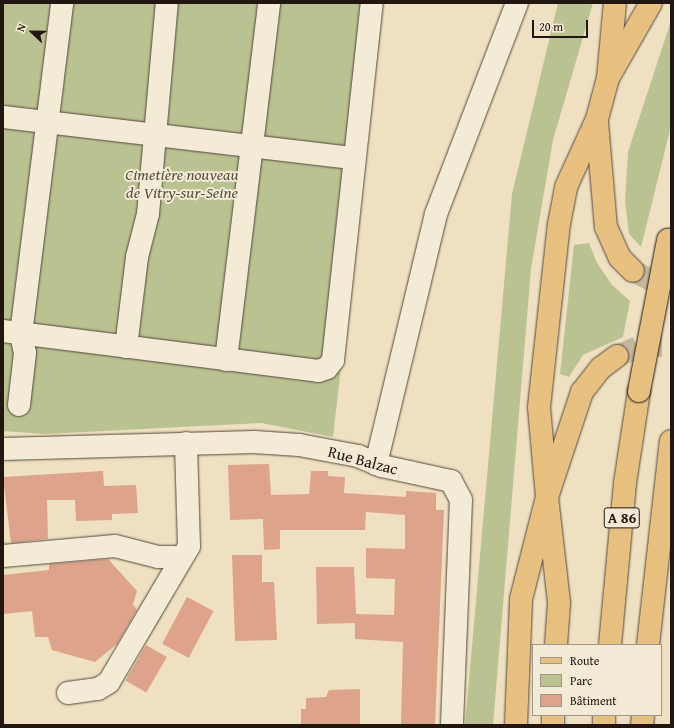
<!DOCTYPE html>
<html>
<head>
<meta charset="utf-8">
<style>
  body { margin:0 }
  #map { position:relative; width:674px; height:728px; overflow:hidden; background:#eee0c0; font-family:"Gentium Book Plus",serif }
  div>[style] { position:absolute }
  .green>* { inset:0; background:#bac292 }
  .building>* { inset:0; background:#dda38b; transform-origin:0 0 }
  .major-tunnel>* { height:22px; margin-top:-11px; transform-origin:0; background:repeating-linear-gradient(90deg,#c5b89d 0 22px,transparent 0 33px) }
  .roads { filter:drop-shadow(0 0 1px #54483c) drop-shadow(0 0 1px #54483c) }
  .minor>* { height:22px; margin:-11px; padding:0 11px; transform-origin:11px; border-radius:11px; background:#f4ebd6 }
  .major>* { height:22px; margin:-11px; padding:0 11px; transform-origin:11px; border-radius:11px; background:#e7c080 }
  .highway>* { height:22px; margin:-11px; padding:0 11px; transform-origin:11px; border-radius:11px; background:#e7c080 }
  .bridges { filter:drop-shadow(0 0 1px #211610) drop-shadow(0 0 1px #211610) }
  .highway-bridge>* { height:22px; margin:-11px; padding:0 11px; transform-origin:11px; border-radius:11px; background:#e7c080 }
  span { translate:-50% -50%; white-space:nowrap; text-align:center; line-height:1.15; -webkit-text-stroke:4px #f4ebd6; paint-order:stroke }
  .shield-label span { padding:1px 3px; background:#f4ebd6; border:1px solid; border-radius:3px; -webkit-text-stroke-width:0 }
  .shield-label { font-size:15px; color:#211610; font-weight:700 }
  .park-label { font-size:16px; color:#57523e; font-style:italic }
  .street-label { font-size:16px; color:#211610 }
  .frame { position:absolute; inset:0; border:4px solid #211610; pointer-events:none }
  .legend { position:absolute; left:532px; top:644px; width:130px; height:72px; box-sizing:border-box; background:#f4ebd6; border:1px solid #a09687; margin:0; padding:5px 7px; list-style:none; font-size:12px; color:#211610 }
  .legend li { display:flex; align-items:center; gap:8px; height:20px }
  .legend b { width:20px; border:1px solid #a09687 }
  .north { position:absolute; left:12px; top:12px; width:40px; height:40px; -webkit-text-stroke:3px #f4ebd6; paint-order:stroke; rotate:292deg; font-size:11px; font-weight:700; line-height:16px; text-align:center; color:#211610 }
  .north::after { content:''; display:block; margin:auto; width:14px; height:18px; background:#211610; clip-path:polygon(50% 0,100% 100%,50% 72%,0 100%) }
  .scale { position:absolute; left:532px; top:20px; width:56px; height:18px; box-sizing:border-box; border:2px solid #211610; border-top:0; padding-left:5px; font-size:12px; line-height:14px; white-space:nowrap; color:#211610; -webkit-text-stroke:3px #f4ebd6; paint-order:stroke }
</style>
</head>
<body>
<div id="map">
  <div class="green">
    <i style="clip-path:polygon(3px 3px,383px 3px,333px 437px,261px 423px,44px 434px,3px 431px)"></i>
    <i style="clip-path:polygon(558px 3px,593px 3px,553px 140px,531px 269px,493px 725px,465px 725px,512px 194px)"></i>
    <i style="clip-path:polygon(671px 21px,671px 126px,641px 247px,629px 234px,625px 201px,628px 152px)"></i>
    <i style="clip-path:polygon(589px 243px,597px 263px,612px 285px,630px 301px,623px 337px,583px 355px,569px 377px,560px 374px,574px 245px)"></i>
  </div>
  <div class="building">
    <i style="clip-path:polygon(269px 464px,271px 495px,309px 494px,311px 471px,328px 471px,328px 476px,345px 477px,344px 493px,406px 497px,406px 491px,436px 493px,436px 510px,444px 510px,435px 725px,401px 725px,403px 642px,355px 639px,355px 623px,317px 624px,316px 567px,354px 567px,356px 614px,394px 615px,395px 579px,366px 578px,366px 548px,405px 549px,405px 515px,366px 512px,365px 530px,280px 530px,280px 549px,264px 550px,263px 519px,230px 520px,228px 465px)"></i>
    <i style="clip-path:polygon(103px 471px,104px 486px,136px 485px,138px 513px,112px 514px,112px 520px,76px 521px,75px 500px,47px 500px,48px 539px,11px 543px,3px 477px)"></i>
    <i style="clip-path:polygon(232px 555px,262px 555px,262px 582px,274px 582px,277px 640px,235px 641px)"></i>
    <i style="clip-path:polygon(108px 559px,137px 591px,133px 604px,137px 610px,117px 644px,95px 662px,52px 650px,48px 637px,35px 637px,32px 611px,3px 614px,3px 575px,49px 570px,49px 564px)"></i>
    <i style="left:187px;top:597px;width:30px;height:53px;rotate:28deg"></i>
    <i style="left:146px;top:645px;width:24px;height:41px;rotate:30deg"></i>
    <i style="clip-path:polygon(360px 689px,360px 725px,301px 725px,301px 709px,306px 709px,306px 698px,326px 697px,329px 690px)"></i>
  </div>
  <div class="major-tunnel">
    <i style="left:633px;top:271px;width:42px;rotate:26.6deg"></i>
    <i style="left:617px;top:356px;width:25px;rotate:-23deg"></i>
    <i style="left:640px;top:346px;width:31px"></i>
  </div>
  <div class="roads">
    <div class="minor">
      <i style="left:3px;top:117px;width:353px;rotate:6.7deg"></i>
      <i style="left:3px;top:331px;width:318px;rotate:7.2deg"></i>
      <i style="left:318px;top:371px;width:9px;rotate:-18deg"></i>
      <i style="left:327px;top:368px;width:10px;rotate:-53deg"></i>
      <i style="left:333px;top:360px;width:359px;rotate:-83.8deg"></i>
      <i style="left:126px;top:347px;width:91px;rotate:-83deg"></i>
      <i style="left:137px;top:257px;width:44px;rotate:-75.7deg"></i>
      <i style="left:148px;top:214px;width:212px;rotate:-84.9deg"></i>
      <i style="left:226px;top:360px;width:360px;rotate:-83.1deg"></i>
      <i style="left:19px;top:405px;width:52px;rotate:-83.4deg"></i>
      <i style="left:25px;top:353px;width:19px;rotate:-102deg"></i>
      <i style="left:21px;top:334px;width:334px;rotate:-82.9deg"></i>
      <i style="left:3px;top:449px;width:251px;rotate:-1.6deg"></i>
      <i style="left:254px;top:442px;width:45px;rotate:3.8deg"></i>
      <i style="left:299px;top:445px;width:60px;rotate:10.6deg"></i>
      <i style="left:358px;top:456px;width:26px;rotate:23deg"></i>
      <i style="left:382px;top:466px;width:71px;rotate:12.3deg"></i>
      <i style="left:451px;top:481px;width:21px;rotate:62deg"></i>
      <i style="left:461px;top:500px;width:225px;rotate:92.3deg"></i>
      <i style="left:376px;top:464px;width:257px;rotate:-76.5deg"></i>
      <i style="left:436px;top:214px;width:226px;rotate:-69deg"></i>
      <i style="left:3px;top:556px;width:112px;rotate:-5.1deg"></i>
      <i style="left:115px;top:546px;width:44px;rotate:14.3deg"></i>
      <i style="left:158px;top:557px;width:24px"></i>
      <i style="left:68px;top:693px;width:30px;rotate:-8deg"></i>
      <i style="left:98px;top:689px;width:13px;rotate:-32deg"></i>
      <i style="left:109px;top:682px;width:158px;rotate:-59.5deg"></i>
      <i style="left:189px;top:546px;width:103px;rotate:-91.7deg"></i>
    </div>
    <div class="major">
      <i style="left:597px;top:123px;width:104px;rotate:85.1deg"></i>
      <i style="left:606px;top:227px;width:34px;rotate:66deg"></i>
      <i style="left:620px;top:258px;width:18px;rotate:45deg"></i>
      <i style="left:547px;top:497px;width:90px;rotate:-95.1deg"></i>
      <i style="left:539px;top:407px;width:184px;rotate:-83.8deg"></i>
      <i style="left:559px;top:224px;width:38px;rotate:-79deg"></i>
      <i style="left:566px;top:187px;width:75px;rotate:-65.5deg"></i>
      <i style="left:597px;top:119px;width:42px;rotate:-75deg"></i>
      <i style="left:608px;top:78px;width:75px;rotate:-84.7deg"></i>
      <i style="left:516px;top:725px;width:126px;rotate:-87.7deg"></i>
      <i style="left:521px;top:599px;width:105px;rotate:-75.7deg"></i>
      <i style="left:547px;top:497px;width:111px;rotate:-71.6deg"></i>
      <i style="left:582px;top:392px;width:31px;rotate:-52deg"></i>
      <i style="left:601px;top:368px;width:20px;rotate:-37deg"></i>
    </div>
    <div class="highway">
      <i style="left:608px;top:78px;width:86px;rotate:-60.2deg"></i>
      <i style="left:547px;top:497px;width:107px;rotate:83.5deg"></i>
      <i style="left:559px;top:603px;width:42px;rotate:94.1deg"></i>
      <i style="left:610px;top:645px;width:163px;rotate:-84.7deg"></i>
      <i style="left:625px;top:483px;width:93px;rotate:-81.3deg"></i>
      <i style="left:648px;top:645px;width:205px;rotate:-83.6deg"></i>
      <i style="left:553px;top:725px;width:10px;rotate:-90deg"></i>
      <i style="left:604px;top:725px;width:10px;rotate:-90deg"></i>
      <i style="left:642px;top:725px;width:10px;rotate:-84deg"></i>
    </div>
  </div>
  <div class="bridges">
    <div class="highway-bridge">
      <i style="left:639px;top:391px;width:154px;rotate:-79.1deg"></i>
    </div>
  </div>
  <div class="shield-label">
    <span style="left:622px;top:518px">A 86</span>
  </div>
  <div class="park-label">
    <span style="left:182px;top:183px">Cimetière nouveau<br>de Vitry-sur-Seine</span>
  </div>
  <div class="street-label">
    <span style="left:363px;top:460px;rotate:15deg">Rue Balzac</span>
  </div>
  <div class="frame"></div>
  <ul class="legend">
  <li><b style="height:5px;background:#e7c080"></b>Route</li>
  <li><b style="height:11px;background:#bac292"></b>Parc</li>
  <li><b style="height:11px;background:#dda38b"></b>Bâtiment</li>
  </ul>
  <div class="north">N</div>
  <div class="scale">20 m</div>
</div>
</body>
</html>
